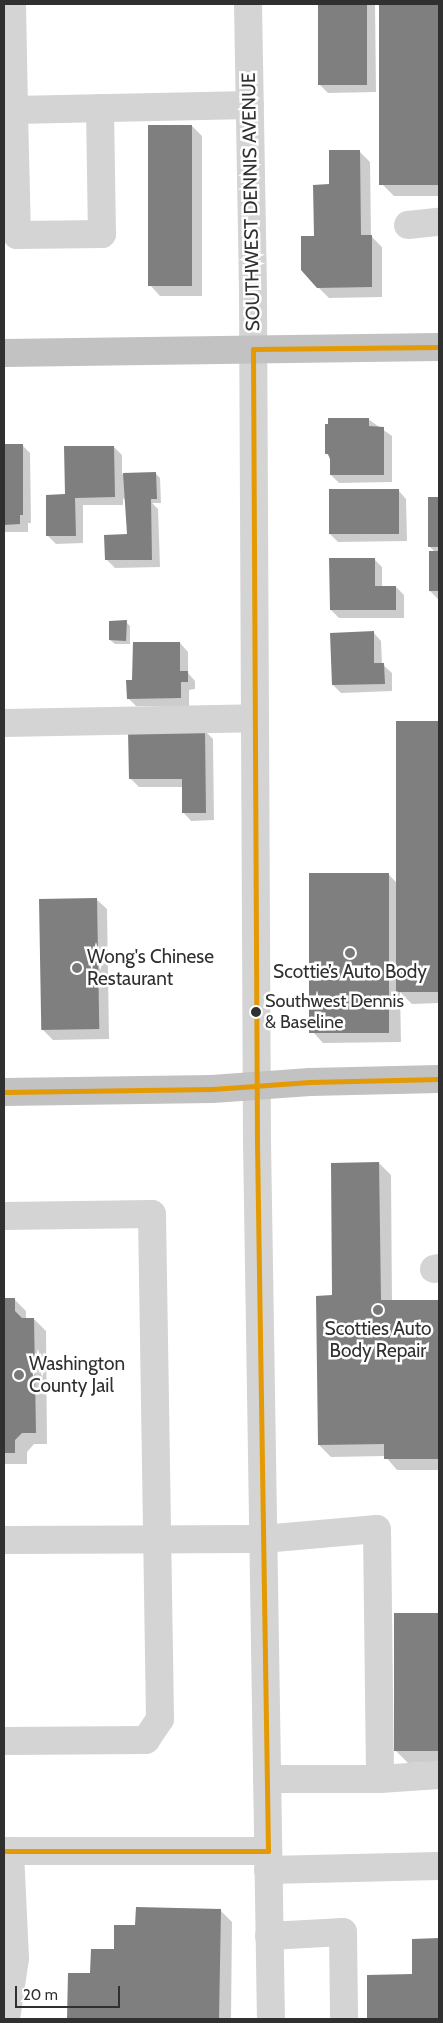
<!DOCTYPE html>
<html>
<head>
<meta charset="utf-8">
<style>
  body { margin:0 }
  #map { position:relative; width:443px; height:2023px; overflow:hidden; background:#fff; font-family:Cabin,sans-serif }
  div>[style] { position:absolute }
  .shadow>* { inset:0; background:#0003 }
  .building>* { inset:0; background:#7f7f7f; transform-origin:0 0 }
  .minor>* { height:28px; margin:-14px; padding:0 14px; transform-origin:14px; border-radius:14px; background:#d4d4d4 }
  .highway>* { height:28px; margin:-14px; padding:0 14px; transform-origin:14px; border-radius:14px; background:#c2c2c2 }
  .bus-1>* { height:5px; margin:-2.5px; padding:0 2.5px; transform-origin:2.5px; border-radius:2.5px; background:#e39a05 }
  .dots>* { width:14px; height:14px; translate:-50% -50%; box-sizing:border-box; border:2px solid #fff; border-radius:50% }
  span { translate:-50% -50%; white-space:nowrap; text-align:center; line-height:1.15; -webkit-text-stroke:5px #fff; paint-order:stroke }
  .bus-label { font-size:18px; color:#303030 }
  .left { translate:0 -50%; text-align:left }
  .street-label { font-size:19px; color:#303030 }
  .poi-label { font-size:19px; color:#303030 }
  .frame { position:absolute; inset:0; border:5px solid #303030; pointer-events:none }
  .scale { position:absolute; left:15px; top:1986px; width:105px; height:22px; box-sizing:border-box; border:2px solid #303030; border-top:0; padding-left:6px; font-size:15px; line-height:18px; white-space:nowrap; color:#303030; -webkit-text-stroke:4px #fff; paint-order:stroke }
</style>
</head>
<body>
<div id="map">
  <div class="shadow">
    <i style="clip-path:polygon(319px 4px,375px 4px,376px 92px,328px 93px,320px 85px)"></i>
    <i style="clip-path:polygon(381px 4px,439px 4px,439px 196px,394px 196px,383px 185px)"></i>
    <i style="clip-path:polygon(192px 126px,202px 136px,202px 296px,160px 296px,150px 285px)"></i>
    <i style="clip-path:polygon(359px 151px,370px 162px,371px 236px,382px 247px,382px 297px,329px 298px,318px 287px,330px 186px)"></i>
    <i style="clip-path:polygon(368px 419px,392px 436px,392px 482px,339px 483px,331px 475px,330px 457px,326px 453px)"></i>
    <i style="clip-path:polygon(4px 445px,22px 445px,30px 453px,31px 523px,28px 523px,28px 532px,4px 532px)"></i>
    <i style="clip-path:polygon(114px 447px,122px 455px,122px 474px,156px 474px,160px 478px,161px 503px,152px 503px,158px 509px,160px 567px,115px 568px,107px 560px,128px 535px,127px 502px,123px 498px,123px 505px,83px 505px,83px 543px,56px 544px,48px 536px,66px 496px)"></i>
    <i style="clip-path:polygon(398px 490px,406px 499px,407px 541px,338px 542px,330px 534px)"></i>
    <i style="clip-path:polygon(439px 498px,439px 599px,438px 599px,430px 591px,436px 553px,430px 547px,429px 499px)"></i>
    <i style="clip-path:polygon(374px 559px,382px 567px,382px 587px,396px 587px,404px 595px,404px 618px,339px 618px,331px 610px)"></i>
    <i style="clip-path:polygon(126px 622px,130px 626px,130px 644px,115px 644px,110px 640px)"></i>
    <i style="clip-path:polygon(373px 632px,381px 641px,382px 664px,392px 673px,392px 691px,341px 693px,333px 685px)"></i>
    <i style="clip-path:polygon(180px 643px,188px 652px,188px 673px,195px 681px,195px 689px,189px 690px,189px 706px,136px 706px,128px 698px,134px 681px)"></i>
    <i style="clip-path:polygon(439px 722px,439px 1003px,412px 1004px,400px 992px,401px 1042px,323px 1043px,313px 1032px,388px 874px,399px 885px,397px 723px)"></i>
    <i style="clip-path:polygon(205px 731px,213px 739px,214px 820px,191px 821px,183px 812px,183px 787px,139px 787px,131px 779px)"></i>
    <i style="clip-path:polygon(96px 899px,107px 909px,109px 1039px,53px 1040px,42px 1029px)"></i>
    <i style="clip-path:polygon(379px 1163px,391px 1175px,392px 1302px,439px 1301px,439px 1470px,397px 1470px,385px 1456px,331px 1457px,319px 1445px,334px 1297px)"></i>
    <i style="clip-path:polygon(4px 1299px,14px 1299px,26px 1311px,26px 1319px,34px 1319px,46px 1331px,47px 1444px,34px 1444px,27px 1452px,27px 1464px,4px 1464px)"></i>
    <i style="clip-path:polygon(439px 1614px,439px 1762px,408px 1763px,396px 1751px,395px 1615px)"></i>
    <i style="clip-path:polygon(220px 1910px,232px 1922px,231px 2019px,69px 2019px,70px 1974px,91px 1974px,137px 1926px)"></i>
    <i style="clip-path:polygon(413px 1940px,439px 1940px,439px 2019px,369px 2019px,368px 1976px,413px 1975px)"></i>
  </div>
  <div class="building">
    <i style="left:318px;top:4px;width:49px;height:81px"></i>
    <i style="left:379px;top:4px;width:60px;height:181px"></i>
    <i style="left:148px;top:125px;width:44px;height:161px"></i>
    <i style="clip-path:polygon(329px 150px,360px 150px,361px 235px,372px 235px,372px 287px,317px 288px,301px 270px,301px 236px,314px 236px,313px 185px,329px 184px)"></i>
    <i style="clip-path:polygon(328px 418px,369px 418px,369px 426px,384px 427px,384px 475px,330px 475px,330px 459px,328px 454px,325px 454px,325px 424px,328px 424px)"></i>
    <i style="clip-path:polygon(4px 444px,23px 444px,23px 515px,20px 515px,20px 524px,4px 525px)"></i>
    <i style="clip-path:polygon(64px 446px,114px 446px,115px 497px,75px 498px,76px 536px,46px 536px,46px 495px,65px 494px)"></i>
    <i style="clip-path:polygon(156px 472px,157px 499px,151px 499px,152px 560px,105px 560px,104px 535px,127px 534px,123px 473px)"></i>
    <i style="left:399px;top:489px;width:45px;height:70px;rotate:90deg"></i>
    <i style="left:428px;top:497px;width:11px;height:50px"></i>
    <i style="left:429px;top:551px;width:10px;height:40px"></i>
    <i style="clip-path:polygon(329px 558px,375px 558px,375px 586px,396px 586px,396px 610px,330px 610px)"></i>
    <i style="clip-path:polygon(127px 620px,126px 641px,109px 640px,109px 621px)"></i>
    <i style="clip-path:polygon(374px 631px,374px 663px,384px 663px,385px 684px,332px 685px,330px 633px)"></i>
    <i style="clip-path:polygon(133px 642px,180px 642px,180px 671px,188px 671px,188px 682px,181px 682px,181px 698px,127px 699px,126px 680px,132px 680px)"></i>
    <i style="left:396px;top:721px;width:43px;height:271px"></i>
    <i style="clip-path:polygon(205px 730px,206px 813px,182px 813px,182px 779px,129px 779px,128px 731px)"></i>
    <i style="left:309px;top:873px;width:80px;height:160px"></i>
    <i style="left:97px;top:898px;width:131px;height:58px;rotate:89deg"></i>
    <i style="clip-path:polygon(379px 1162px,381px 1300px,439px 1300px,439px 1459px,384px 1459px,384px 1444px,318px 1445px,316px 1296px,332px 1295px,331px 1163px)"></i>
    <i style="clip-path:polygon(4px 1298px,15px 1298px,15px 1311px,22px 1318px,34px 1318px,36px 1433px,22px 1433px,15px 1440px,15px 1453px,4px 1453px)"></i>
    <i style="left:394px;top:1613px;width:45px;height:138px"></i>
    <i style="clip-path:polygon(136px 1907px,221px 1909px,219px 2019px,67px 2019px,68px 1973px,90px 1973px,91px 1949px,114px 1949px,114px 1925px,135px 1925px)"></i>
    <i style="clip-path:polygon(439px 1938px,439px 2019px,367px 2019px,367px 1975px,412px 1974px,412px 1939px)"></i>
  </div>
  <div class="minor">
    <i style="left:12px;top:4px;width:106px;rotate:88.9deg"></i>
    <i style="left:248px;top:4px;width:292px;rotate:89deg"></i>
    <i style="left:253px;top:296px;width:845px;rotate:89.73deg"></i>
    <i style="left:257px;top:1141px;width:878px;rotate:89.09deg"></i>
    <i style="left:100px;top:108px;width:126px;rotate:89.1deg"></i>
    <i style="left:102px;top:234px;width:85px;rotate:179.3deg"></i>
    <i style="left:17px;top:235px;width:125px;rotate:-91.4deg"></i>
    <i style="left:14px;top:110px;width:236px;rotate:-1.2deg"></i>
    <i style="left:408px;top:225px;width:31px;rotate:-6deg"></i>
    <i style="left:4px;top:723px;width:251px;rotate:-1.1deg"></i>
    <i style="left:4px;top:1216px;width:148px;rotate:-0.8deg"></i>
    <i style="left:152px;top:1214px;width:505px;rotate:89.09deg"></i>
    <i style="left:160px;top:1719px;width:25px;rotate:124deg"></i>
    <i style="left:146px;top:1740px;width:142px;rotate:179.6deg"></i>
    <i style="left:434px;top:1269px;width:5px;rotate:-11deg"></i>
    <i style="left:4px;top:1540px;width:259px;rotate:-0.2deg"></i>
    <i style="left:263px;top:1539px;width:114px;rotate:-5deg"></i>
    <i style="left:377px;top:1529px;width:250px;rotate:89.3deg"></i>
    <i style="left:380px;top:1779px;width:113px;rotate:180deg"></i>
    <i style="left:380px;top:1779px;width:59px;rotate:-3.9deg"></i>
    <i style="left:4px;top:1851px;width:264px"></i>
    <i style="left:268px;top:1870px;width:171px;rotate:-1.3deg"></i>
    <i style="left:269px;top:1936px;width:74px;rotate:-3.1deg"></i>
    <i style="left:343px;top:1932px;width:87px;rotate:89.3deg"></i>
    <i style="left:6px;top:2019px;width:62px;rotate:-81.6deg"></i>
    <i style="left:15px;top:1958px;width:107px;rotate:-92.7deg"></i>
  </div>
  <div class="highway">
    <i style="left:4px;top:353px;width:435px;rotate:-0.8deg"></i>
    <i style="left:4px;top:1092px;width:208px;rotate:-0.8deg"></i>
    <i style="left:212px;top:1089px;width:98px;rotate:-4.1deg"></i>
    <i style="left:310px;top:1082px;width:129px;rotate:-1.3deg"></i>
  </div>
  <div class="bus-1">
    <i style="left:4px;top:1092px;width:208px;rotate:-0.8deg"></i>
    <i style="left:212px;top:1089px;width:98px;rotate:-4.1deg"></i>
    <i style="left:310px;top:1082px;width:129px;rotate:-1.3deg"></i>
    <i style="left:4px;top:1851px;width:264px"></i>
    <i style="left:268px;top:1851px;width:710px;rotate:-90.89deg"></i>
    <i style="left:257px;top:1141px;width:792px;rotate:-90.29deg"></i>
    <i style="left:253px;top:349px;width:186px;rotate:-0.6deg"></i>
  </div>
  <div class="dots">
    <i style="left:350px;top:953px;background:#787878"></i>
    <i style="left:77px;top:968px;background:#787878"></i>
    <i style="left:256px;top:1012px;background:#303030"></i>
    <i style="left:378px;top:1310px;background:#787878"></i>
    <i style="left:19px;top:1375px;background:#787878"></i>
  </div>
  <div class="bus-label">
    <span class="left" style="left:265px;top:1012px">Southwest Dennis<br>&amp; Baseline</span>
  </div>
  <div class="street-label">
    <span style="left:251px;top:202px;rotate:-91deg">SOUTHWEST DENNIS AVENUE</span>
  </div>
  <div class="poi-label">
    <span class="left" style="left:87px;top:968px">Wong's Chinese<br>Restaurant</span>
    <span style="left:350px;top:972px">Scottie’s Auto Body</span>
    <span style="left:378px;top:1340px">Scotties Auto<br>Body Repair</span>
    <span class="left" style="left:29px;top:1375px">Washington<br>County Jail</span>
  </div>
  <div class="frame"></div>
  <div class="scale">20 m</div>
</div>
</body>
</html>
